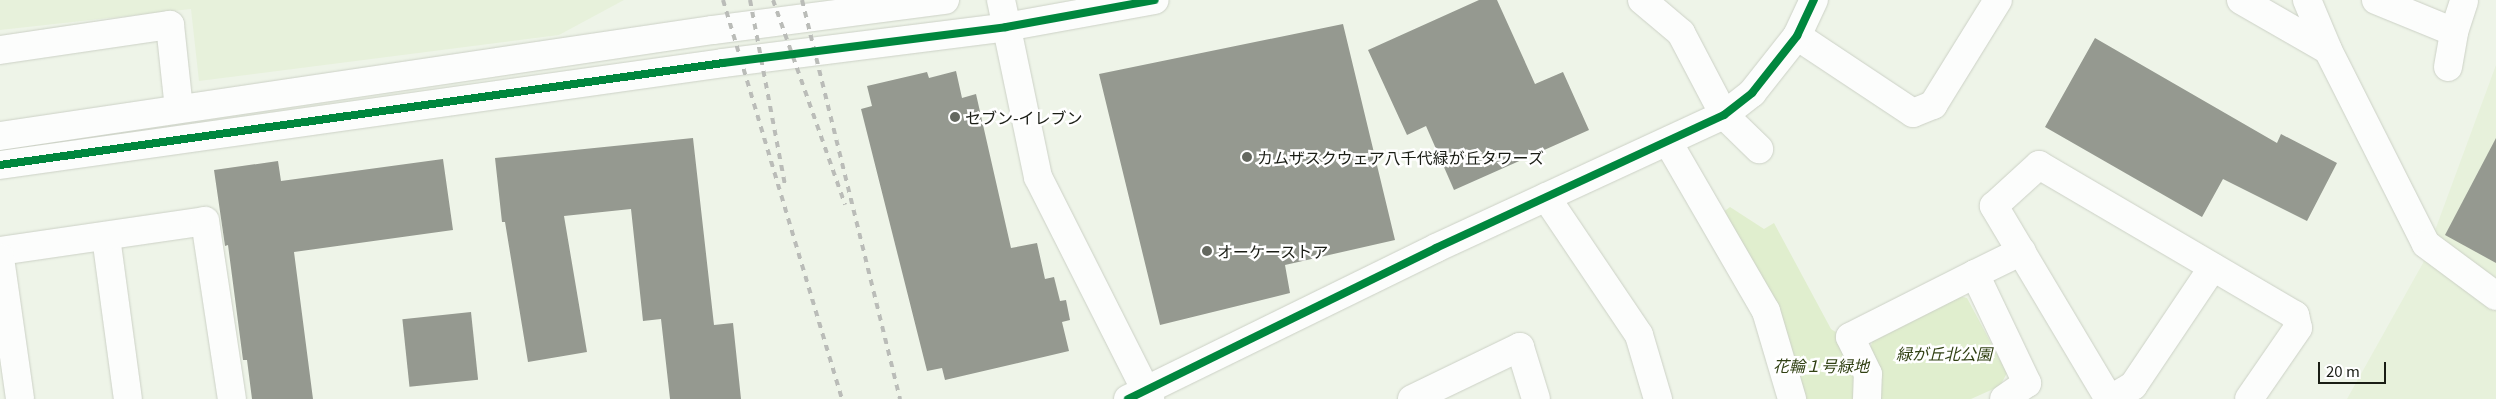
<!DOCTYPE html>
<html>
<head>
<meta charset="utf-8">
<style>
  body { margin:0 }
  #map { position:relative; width:2496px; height:399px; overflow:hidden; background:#eef4e8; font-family:Georgia,"Noto Sans JP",serif }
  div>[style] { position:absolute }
  .built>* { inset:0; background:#e7f1db }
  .green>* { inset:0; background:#e0eece }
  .building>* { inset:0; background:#959990; transform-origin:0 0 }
  .roads { filter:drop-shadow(0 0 1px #ccd1c6) drop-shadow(0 0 1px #ccd1c6) }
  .minor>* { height:28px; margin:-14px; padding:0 14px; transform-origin:14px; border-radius:14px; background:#fcfdfc }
  .rail>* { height:4px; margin-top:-2px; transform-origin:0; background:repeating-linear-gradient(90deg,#babcb8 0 6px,transparent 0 12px) }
  .cycleway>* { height:8px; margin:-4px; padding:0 4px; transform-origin:4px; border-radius:4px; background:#00873e }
  .dots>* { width:14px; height:14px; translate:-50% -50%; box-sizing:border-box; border:2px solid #fff; border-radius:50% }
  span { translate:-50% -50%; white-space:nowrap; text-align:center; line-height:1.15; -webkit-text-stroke:5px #fff; paint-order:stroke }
  .poi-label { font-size:16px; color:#1a1d15 }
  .left { translate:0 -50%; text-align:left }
  .park-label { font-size:16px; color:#314113; font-style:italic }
  .scale { position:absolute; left:2318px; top:362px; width:68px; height:22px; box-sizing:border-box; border:2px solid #1a1d15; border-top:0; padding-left:6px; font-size:15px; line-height:18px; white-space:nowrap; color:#1a1d15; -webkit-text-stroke:4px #fff; paint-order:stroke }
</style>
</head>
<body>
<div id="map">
  <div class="built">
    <i style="clip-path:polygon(0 0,624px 0,559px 35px,199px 81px,191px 9px,0 30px)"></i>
    <i style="clip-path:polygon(2496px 65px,2496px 399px,2347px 399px,2423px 263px)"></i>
  </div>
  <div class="green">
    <i style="clip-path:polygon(1730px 207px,1764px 229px,1774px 223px,1831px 329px,1845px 338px,1863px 399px,1795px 399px,1715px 218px)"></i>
    <i style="clip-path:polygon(1955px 295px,1967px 298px,2007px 373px,2000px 386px,1971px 399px,1878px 399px,1882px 382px,1868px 354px,1873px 340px)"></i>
  </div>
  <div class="building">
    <i style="clip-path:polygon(1479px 0,1497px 0,1535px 84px,1563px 72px,1589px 130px,1454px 190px,1426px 126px,1407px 135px,1368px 50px)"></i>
    <i style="clip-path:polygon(1343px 24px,1395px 240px,1285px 265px,1290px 293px,1160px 325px,1099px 74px)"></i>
    <i style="clip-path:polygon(2095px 38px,2277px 143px,2281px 134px,2337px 163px,2307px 221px,2223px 179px,2202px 217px,2045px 127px)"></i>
    <i style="clip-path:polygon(956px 71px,962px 98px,976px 94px,1011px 248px,1037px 243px,1045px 279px,1054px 277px,1060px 301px,1066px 300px,1070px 320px,1062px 322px,1069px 351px,945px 380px,942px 368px,927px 371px,861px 109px,872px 106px,867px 86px,927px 72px,929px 78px)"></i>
    <i style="clip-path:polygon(693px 138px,714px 325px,733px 323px,741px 399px,670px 399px,661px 319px,643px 321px,631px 209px,564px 216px,587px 352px,528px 362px,505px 222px,502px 222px,495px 158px)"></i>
    <i style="clip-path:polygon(2496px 138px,2496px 263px,2445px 235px)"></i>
    <i style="clip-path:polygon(443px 159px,453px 230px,294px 252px,313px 399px,252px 399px,247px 360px,243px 360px,228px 245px,225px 246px,214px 170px,278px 161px,281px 181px)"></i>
    <i style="left:471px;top:312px;width:68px;height:69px;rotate:84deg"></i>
  </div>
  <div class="roads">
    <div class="minor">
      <i style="left:1001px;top:0;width:181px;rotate:78.2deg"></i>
      <i style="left:1038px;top:177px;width:249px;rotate:63.2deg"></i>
      <i style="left:1642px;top:0;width:51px;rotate:40.2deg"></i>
      <i style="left:1681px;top:33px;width:93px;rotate:62.3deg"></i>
      <i style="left:1724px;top:115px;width:49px;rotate:44.2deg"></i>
      <i style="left:2241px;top:0;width:100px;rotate:29.9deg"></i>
      <i style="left:2307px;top:0;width:54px;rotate:67.2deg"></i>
      <i style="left:2328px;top:50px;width:217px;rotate:63.2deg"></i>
      <i style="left:2426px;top:244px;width:87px;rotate:36.6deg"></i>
      <i style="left:2376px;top:0;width:84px;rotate:22.3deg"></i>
      <i style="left:1797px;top:36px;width:139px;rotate:33.6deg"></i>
      <i style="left:1913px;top:113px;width:22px;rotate:-22deg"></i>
      <i style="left:1933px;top:105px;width:123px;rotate:-58.2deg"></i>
      <i style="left:0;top:50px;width:172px;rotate:-8.4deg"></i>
      <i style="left:170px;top:25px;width:84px;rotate:83.9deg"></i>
      <i style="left:2448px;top:67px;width:36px;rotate:-80deg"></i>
      <i style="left:2454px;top:32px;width:32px;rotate:-72deg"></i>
      <i style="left:0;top:136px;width:721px;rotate:-8.46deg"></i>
      <i style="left:713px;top:30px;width:234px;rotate:-7.4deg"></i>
      <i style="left:1668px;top:142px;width:195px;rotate:59.9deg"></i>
      <i style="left:1766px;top:311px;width:92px;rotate:73.5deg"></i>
      <i style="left:0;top:165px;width:730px;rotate:-8.03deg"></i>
      <i style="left:723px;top:63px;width:285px;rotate:-7.2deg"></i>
      <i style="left:1006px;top:27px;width:151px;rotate:-10.3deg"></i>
      <i style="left:1546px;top:197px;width:166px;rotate:56deg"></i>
      <i style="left:1639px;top:335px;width:67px;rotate:73.5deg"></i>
      <i style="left:106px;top:237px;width:163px;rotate:82.3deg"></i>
      <i style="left:0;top:251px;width:207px;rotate:-8.3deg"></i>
      <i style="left:205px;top:221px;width:180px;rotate:81.4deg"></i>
      <i style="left:0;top:258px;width:142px;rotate:81.9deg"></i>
      <i style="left:1975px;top:274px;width:52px;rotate:-26.1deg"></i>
      <i style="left:1128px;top:399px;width:343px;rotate:-26.1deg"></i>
      <i style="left:1436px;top:248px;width:317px;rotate:-24.8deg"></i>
      <i style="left:1724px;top:115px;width:36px;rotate:-38deg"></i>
      <i style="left:1752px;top:93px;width:73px;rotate:-51.7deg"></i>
      <i style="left:1797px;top:36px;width:40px;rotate:-65deg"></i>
      <i style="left:1412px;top:399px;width:120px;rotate:-25.7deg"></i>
      <i style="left:1520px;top:347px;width:54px;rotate:72.9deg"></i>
      <i style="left:1867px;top:399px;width:25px;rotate:-88deg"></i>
      <i style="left:1868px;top:374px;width:41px;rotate:-115.9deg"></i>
      <i style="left:1850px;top:337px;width:140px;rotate:-26.7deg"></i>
      <i style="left:1975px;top:274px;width:121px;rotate:64.5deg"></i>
      <i style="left:2027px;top:383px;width:28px;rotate:145deg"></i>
      <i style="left:2109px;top:399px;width:225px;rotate:-120.8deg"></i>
      <i style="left:1994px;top:206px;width:61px;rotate:-42.3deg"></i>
      <i style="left:2039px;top:165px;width:297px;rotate:30.4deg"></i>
      <i style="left:2295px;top:315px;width:13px;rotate:77deg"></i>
      <i style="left:2298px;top:328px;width:86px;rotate:124.6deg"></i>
      <i style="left:2111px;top:399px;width:26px;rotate:-31deg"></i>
      <i style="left:2133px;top:386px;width:143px;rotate:-56.1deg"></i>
    </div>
  </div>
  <div class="rail">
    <i style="left:723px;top:0;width:416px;rotate:73.4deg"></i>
    <i style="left:750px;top:0;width:189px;rotate:79.3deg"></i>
    <i style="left:773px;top:0;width:217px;rotate:70.6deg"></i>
    <i style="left:802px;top:0;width:411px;rotate:76.2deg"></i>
  </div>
  <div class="cycleway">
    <i style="left:0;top:165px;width:730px;rotate:-8.03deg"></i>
    <i style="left:723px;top:63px;width:285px;rotate:-7.2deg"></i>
    <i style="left:1006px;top:27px;width:151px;rotate:-10.3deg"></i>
    <i style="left:1128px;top:399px;width:343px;rotate:-26.1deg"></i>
    <i style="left:1436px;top:248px;width:317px;rotate:-24.8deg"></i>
    <i style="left:1724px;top:115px;width:36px;rotate:-38deg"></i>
    <i style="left:1752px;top:93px;width:73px;rotate:-51.7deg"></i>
    <i style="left:1797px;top:36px;width:40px;rotate:-65deg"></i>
  </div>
  <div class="dots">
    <i style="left:955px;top:117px;background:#64685f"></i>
    <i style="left:1247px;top:157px;background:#64685f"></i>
    <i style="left:1207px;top:251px;background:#64685f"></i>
  </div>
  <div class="poi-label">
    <span class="left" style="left:965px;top:117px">セブン-イレブン</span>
    <span class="left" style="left:1257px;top:157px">カムザスクウェア八千代緑が丘タワーズ</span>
    <span class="left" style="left:1217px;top:251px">オーケーストア</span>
  </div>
  <div class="park-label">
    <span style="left:1944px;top:353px">緑が丘北公園</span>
    <span style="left:1821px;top:365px">花輪１号緑地</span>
  </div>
  <div class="scale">20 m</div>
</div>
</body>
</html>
